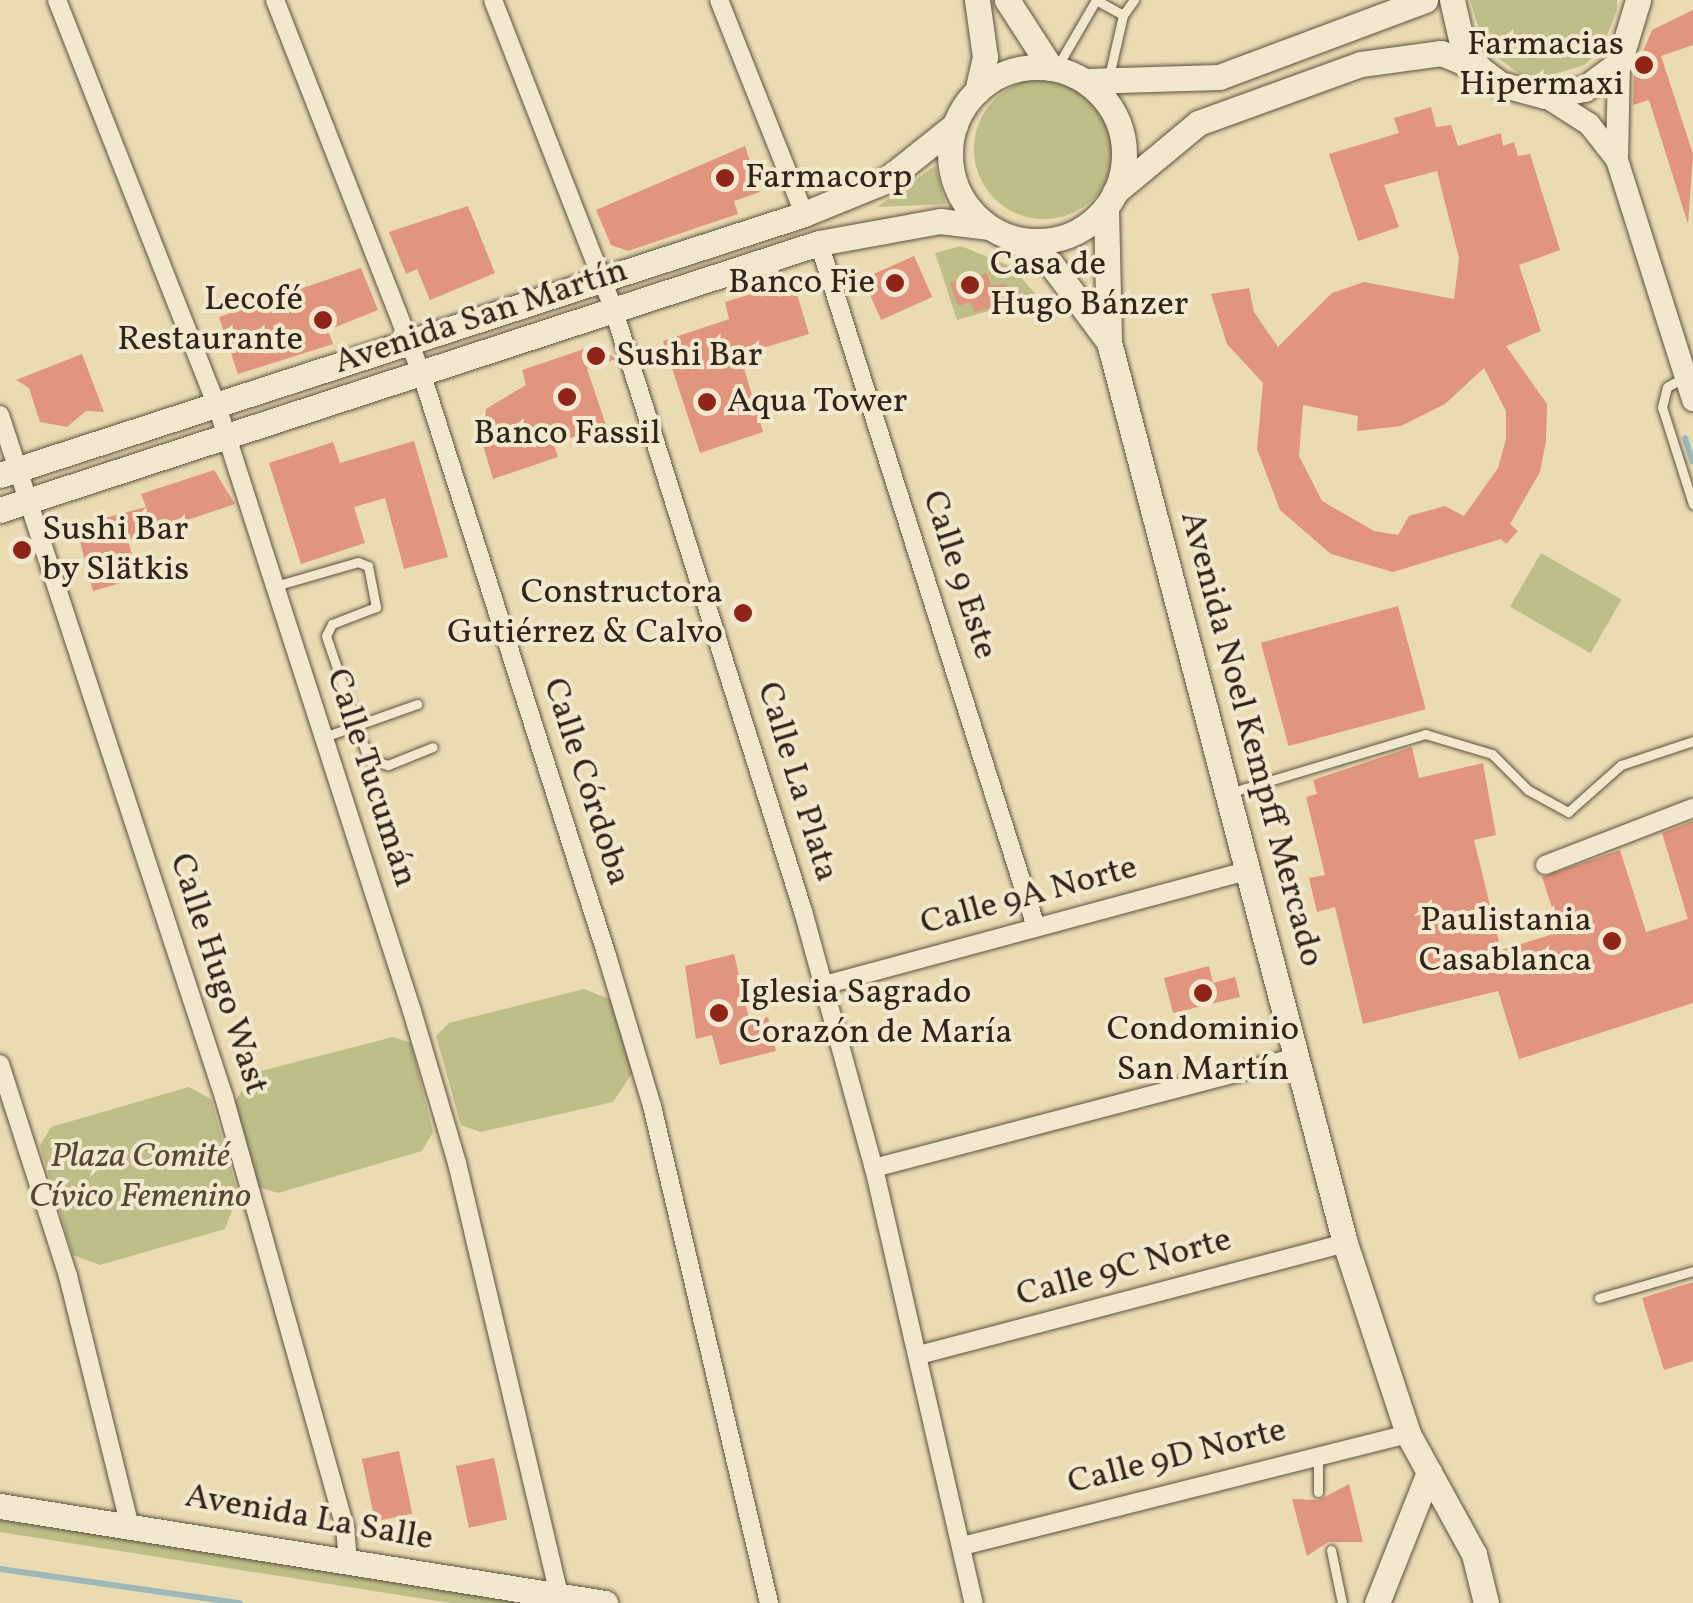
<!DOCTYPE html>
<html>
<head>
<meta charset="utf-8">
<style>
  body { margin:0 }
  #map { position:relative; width:1693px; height:1603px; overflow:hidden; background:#eadbb3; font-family:Vollkorn,serif }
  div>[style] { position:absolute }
  .green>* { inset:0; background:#bdbe88; transform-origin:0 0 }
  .round { border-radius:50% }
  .stream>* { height:6px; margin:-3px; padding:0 3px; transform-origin:3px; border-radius:3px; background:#9db8b8 }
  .building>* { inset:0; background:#e1947e; transform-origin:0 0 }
  .roads { filter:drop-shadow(0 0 2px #5e5241) drop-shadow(0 0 2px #5e5241) }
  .service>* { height:9px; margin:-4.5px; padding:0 4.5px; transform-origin:4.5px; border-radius:4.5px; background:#f1e8ce }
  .minor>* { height:18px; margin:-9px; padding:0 9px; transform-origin:9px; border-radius:9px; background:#f1e8ce }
  .tertiary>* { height:22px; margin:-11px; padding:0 11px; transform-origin:11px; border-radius:11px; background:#f1e8ce }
  .secondary>* { height:25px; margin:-12.5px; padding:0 12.5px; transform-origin:12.5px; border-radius:12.5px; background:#f1e8ce }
  .secondary>.ring { margin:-12.5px; padding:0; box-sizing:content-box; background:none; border:25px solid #f1e8ce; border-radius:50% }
  .dots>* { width:28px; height:28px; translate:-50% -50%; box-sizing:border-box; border:5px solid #f1e8ce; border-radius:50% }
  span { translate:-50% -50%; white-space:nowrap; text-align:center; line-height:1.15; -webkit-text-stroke:8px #f1e8ce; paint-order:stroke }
  .poi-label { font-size:35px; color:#30241b }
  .right { translate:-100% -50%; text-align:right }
  .left { translate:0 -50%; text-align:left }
  .street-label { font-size:35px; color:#30241b }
  .park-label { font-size:35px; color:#534a36; font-style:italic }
</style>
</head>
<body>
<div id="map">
  <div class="green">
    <i style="clip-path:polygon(1470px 0,1617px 0,1617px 10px,1601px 51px,1584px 65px,1542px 78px,1520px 74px,1485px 48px)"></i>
    <i class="round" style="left:974px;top:79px;width:140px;height:140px"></i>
    <i style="clip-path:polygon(935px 166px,946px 204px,877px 207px,918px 178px)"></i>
    <i style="clip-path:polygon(961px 246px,1012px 267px,1038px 297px,957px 320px,935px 253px)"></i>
    <i style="left:1541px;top:553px;width:93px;height:62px;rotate:30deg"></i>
    <i style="clip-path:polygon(584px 989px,612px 1000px,633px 1072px,613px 1102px,480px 1132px,461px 1125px,436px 1036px,449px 1023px)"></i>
    <i style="clip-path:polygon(393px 1037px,411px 1043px,433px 1132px,422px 1151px,278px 1193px,255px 1186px,234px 1103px,253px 1073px)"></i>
    <i style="clip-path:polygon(189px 1087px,211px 1099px,238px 1194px,225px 1229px,100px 1265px,73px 1255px,40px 1146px,51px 1127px)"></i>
    <i style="clip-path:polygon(0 1520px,109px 1532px,533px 1603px,450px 1603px,0 1532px)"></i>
  </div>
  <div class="stream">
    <i style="left:1685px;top:438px;width:25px;rotate:72deg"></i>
    <i style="left:0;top:1569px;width:242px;rotate:8.1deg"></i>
  </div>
  <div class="building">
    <i style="clip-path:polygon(1693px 10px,1693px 45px,1661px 56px,1693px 154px,1688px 224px,1649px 100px,1633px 105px,1634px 73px,1652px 30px)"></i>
    <i style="clip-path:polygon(evenodd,1431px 107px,1436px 127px,1451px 125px,1458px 146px,1501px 133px,1503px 146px,1514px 142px,1518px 156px,1530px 154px,1560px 250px,1519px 265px,1541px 331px,1506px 346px,1547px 404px,1546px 441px,1540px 472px,1510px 524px,1518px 531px,1506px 544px,1501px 539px,1393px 572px,1331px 554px,1280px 510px,1257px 449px,1263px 383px,1227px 344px,1211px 294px,1249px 288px,1254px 312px,1278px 347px,1332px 293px,1364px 282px,1454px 299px,1459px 258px,1437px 171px,1384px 185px,1399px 227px,1358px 241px,1329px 154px,1399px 133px,1394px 118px,1431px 107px,1484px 368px,1506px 411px,1506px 439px,1498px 468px,1464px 516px,1445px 506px,1409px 516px,1398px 535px,1374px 531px,1322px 501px,1299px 456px,1303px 405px,1358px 416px,1357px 431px,1401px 426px,1445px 404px,1484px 368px)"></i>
    <i style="clip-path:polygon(745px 146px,760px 192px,734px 201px,738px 214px,628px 251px,611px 245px,596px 210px)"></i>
    <i style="clip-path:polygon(468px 206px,495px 273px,430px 300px,417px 269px,406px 274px,389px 232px)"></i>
    <i style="left:914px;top:256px;width:45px;height:56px;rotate:66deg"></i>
    <i style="clip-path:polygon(361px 268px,378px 310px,328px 330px,333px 344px,238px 374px,219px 317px)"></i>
    <i style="clip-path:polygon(987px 273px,991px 286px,1006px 284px,1011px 302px,974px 312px,971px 302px,958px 306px,950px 283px)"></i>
    <i style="clip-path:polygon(793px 281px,809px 334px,740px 355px,763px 432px,700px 453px,663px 341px,729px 319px,725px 302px)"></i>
    <i style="clip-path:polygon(596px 345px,616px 359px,587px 369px,606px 425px,554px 444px,558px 457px,493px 479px,482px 442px,486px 409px,526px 385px,522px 370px)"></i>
    <i style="clip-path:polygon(82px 354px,104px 412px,86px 411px,67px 427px,40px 422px,29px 388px,16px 380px)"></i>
    <i style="clip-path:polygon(414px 441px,448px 557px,404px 569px,385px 498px,354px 507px,365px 543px,301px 564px,269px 463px,333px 442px,340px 463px)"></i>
    <i style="clip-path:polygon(214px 470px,235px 504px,128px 540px,138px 578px,93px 591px,77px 530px,83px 524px,146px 507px,141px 494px)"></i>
    <i style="left:1398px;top:606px;width:107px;height:142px;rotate:75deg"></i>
    <i style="clip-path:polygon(1412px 747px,1419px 778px,1483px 763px,1496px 835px,1474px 840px,1501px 950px,1560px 932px,1542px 877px,1620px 850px,1646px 932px,1688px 919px,1662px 833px,1693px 821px,1693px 1003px,1519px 1059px,1498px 991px,1363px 1024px,1335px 907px,1317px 912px,1309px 878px,1325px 875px,1306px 797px,1317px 794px,1313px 780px)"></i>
    <i style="clip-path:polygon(734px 954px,750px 1022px,768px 1017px,776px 1051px,720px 1065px,712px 1035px,696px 1039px,685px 966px)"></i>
    <i style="clip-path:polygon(1209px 966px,1213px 983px,1235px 977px,1240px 997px,1173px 1013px,1164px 978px)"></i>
    <i style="clip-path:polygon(1693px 1282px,1693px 1361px,1664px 1370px,1642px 1298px)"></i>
    <i style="left:399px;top:1451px;width:64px;height:38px;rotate:78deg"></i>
    <i style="left:494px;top:1458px;width:63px;height:39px;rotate:78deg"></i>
    <i style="clip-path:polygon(1349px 1484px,1363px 1542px,1328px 1542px,1307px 1556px,1292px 1499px,1319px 1500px)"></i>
  </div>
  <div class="roads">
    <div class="service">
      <i style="left:1096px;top:0;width:31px;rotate:29deg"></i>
      <i style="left:1123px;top:15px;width:19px;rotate:-54deg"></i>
      <i style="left:1057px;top:67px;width:78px;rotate:-59.8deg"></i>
      <i style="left:1104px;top:98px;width:85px;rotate:-77.1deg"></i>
      <i style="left:1683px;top:378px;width:18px;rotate:151deg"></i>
      <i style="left:1667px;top:387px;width:21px;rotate:104deg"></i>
      <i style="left:1662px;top:407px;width:102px;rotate:72.3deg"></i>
      <i style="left:275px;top:586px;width:86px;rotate:-16.1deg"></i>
      <i style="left:358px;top:562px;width:11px;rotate:22deg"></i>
      <i style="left:368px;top:566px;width:42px;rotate:79deg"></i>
      <i style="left:376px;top:607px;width:47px;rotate:158.9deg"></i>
      <i style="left:332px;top:624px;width:13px;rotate:117deg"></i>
      <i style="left:326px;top:636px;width:130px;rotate:71.1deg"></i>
      <i style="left:368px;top:759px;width:21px;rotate:17deg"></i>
      <i style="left:388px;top:765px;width:48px;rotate:-21.8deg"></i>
      <i style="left:324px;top:737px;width:99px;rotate:-19.5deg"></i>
      <i style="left:1232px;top:792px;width:202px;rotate:-16.7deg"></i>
      <i style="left:1425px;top:734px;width:70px;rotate:16.6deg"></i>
      <i style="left:1492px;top:754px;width:51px;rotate:45deg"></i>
      <i style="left:1528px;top:790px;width:46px;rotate:28.8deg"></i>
      <i style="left:1568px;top:812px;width:71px;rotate:-41.6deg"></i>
      <i style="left:1621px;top:765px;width:76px;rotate:-18.4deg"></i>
      <i style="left:1599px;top:1298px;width:98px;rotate:-16deg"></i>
      <i style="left:1318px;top:1455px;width:37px;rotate:90deg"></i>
      <i style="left:1331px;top:1550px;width:54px;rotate:78.3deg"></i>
    </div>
    <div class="minor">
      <i style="left:57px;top:0;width:436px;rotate:68.5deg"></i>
      <i style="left:217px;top:406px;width:636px;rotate:72.14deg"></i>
      <i style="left:412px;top:1011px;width:159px;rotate:73.5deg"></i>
      <i style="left:457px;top:1163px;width:444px;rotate:76.7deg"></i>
      <i style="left:275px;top:0;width:400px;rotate:68.6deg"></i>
      <i style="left:421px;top:372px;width:613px;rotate:72.33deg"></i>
      <i style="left:607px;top:956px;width:157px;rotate:73.3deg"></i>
      <i style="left:652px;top:1106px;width:511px;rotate:76.75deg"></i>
      <i style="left:493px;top:0;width:334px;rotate:68.7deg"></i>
      <i style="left:614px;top:311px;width:629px;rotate:72.52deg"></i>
      <i style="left:803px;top:911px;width:267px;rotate:74.6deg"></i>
      <i style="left:874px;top:1168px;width:446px;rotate:77.1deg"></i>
      <i style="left:719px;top:0;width:230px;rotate:68.3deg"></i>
      <i style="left:819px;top:243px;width:718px;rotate:72.4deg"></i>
      <i style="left:0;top:415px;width:718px;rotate:71.82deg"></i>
      <i style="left:224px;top:1097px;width:447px;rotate:74.3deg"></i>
      <i style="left:345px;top:1527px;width:35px;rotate:85deg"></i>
      <i style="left:1545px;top:865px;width:159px;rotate:-21.1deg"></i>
      <i style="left:824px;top:985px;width:441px;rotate:-15.1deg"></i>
      <i style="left:0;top:1064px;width:223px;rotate:72.2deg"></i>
      <i style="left:68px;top:1276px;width:254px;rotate:76.1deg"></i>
      <i style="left:874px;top:1168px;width:438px;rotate:-14.7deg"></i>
      <i style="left:919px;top:1355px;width:440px;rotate:-14.7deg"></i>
      <i style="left:962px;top:1546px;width:460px;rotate:-14.1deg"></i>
    </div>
    <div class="tertiary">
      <i style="left:1619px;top:63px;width:97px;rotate:91.2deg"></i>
      <i style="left:1617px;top:160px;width:252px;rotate:72.4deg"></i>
      <i style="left:1545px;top:96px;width:52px;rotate:32.5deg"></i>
      <i style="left:1589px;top:124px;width:42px;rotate:51.8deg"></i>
    </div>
    <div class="secondary">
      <i style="left:977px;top:0;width:58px;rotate:82deg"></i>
      <i style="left:985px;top:57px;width:35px;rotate:103deg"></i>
      <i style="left:1007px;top:0;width:81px;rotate:57.1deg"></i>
      <i style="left:1452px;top:0;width:49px;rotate:77.1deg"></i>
      <i style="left:1463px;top:48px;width:27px;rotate:51deg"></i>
      <i style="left:1480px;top:69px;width:25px;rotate:37deg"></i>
      <i style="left:1500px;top:84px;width:47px;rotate:14.9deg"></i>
      <i style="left:1545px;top:96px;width:40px;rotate:-10deg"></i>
      <i style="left:1584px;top:89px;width:44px;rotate:-36.6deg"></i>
      <i style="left:1619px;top:63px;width:66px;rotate:-73.2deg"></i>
      <i class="ring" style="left:950px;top:67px;width:149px;height:149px"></i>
      <i style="left:1086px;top:81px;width:133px;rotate:-1.7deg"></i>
      <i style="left:1219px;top:77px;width:220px;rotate:-20.5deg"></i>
      <i style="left:1115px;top:192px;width:108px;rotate:-39.7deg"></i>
      <i style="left:1198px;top:123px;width:173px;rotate:-19.9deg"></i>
      <i style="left:1361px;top:64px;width:81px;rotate:-7.8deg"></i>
      <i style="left:1441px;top:53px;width:42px;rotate:22.3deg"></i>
      <i style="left:1106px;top:208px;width:134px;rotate:88.7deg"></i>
      <i style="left:1109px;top:342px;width:931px;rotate:75.32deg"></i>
      <i style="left:1345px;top:1243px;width:201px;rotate:71.7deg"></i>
      <i style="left:1408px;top:1434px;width:137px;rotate:61.2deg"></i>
      <i style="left:1474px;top:1554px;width:50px;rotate:76.2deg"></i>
      <i style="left:1016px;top:240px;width:42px;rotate:34.4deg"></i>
      <i style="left:1051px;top:264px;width:92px;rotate:53.4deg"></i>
      <i style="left:0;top:475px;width:845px;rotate:-17.98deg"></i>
      <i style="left:804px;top:214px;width:87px;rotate:-22.2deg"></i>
      <i style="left:885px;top:181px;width:90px;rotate:-38.7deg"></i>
      <i style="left:0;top:510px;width:861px;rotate:-18.06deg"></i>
      <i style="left:819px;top:243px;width:123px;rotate:-10.3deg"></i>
      <i style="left:940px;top:221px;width:48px;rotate:7.1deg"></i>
      <i style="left:0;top:1506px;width:613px;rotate:9.11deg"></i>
      <i style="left:1377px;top:1603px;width:141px;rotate:-68.3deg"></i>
    </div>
  </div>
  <div class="dots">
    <i style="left:1644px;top:65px;background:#8f2418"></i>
    <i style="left:725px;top:178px;background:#8f2418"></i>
    <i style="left:895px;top:283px;background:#8f2418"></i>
    <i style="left:970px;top:285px;background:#8f2418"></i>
    <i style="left:323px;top:320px;background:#8f2418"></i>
    <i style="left:596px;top:356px;background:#8f2418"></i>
    <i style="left:567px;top:397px;background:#8f2418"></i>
    <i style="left:707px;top:402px;background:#8f2418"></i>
    <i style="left:22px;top:550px;background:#8f2418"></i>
    <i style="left:743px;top:613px;background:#8f2418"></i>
    <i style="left:1612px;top:941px;background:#8f2418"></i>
    <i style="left:1203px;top:993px;background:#8f2418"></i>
    <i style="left:719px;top:1013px;background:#8f2418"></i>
  </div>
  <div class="poi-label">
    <span class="right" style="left:1624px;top:65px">Farmacias<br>Hipermaxi</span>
    <span class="left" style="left:745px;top:178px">Farmacorp</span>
    <span class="left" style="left:990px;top:285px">Casa de<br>Hugo Bánzer</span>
    <span class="right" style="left:875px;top:283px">Banco Fie</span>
    <span class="right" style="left:303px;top:320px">Lecofé<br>Restaurante</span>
    <span class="left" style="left:616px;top:356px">Sushi Bar</span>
    <span class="left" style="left:727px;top:402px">Aqua Tower</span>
    <span style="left:567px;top:434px">Banco Fassil</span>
    <span class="left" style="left:42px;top:550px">Sushi Bar<br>by Slätkis</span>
    <span class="right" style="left:723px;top:613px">Constructora<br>Gutiérrez &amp; Calvo</span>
    <span class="right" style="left:1592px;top:941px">Paulistania<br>Casablanca</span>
    <span class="left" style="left:739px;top:1013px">Iglesia Sagrado<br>Corazón de María</span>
    <span style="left:1203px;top:1050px">Condominio<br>San Martín</span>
  </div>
  <div class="street-label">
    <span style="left:481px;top:317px;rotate:-18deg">Avenida San Martín</span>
    <span style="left:959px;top:575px;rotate:72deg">Calle 9 Este</span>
    <span style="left:1251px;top:739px;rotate:75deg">Avenida Noel Kempff Mercado</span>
    <span style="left:371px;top:778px;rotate:72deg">Calle Tucumán</span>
    <span style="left:586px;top:782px;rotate:72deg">Calle Córdoba</span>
    <span style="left:797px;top:782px;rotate:73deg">Calle La Plata</span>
    <span style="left:1029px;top:896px;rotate:-15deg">Calle 9A Norte</span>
    <span style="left:218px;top:974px;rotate:72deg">Calle Hugo Wast</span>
    <span style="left:1124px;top:1268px;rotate:-15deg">Calle 9C Norte</span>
    <span style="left:1177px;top:1457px;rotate:-14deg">Calle 9D Norte</span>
    <span style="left:309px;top:1518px;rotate:10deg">Avenida La Salle</span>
  </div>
  <div class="park-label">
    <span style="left:140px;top:1177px">Plaza Comité<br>Cívico Femenino</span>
  </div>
</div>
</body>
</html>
